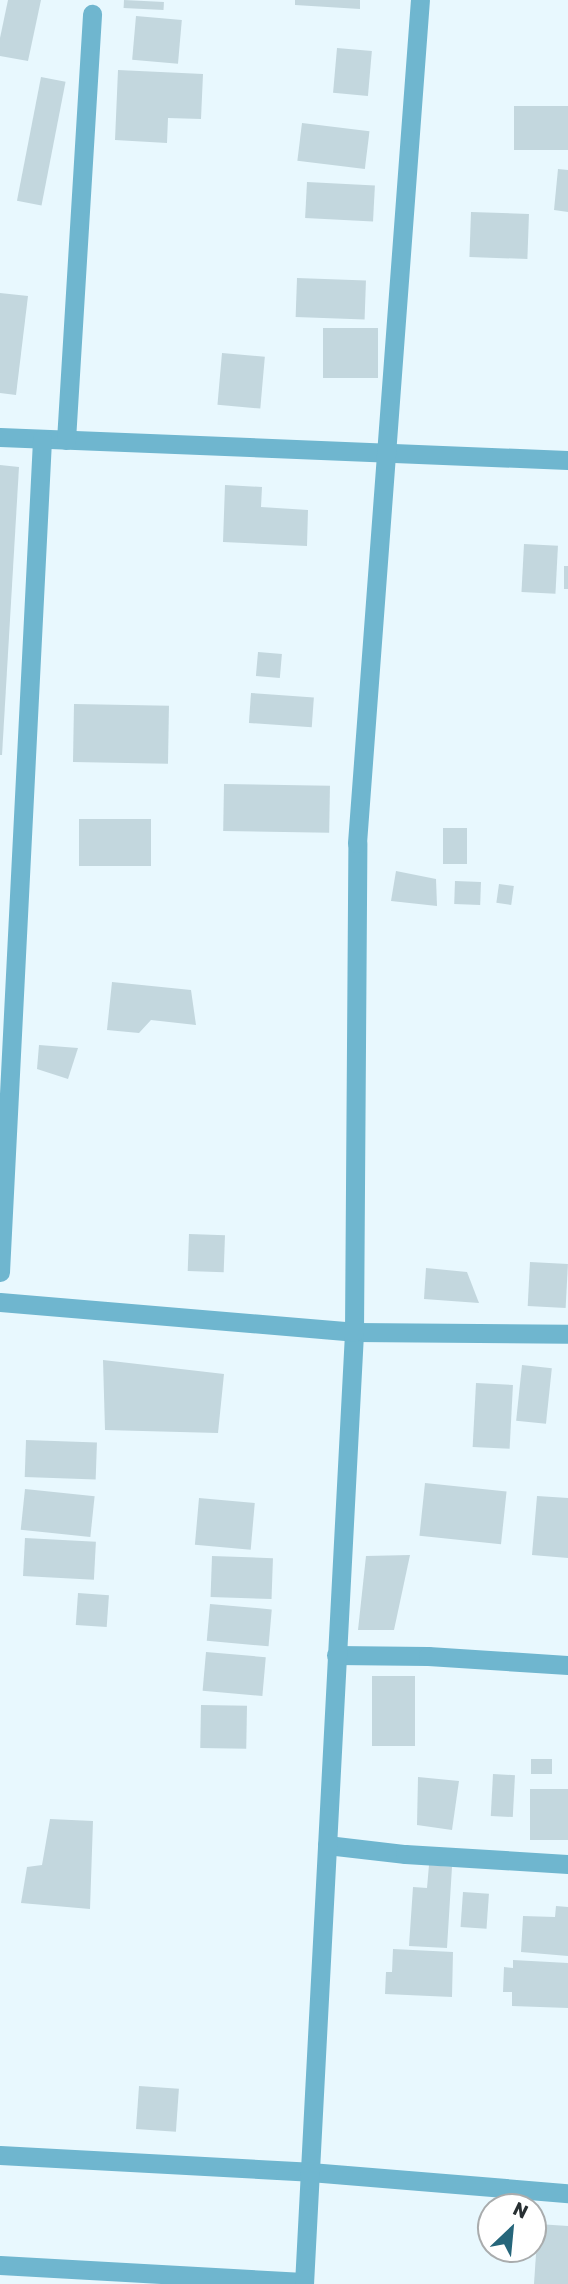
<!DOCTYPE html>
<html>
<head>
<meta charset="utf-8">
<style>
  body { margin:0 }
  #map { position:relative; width:568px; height:2284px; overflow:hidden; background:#e8f8fe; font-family:Rubik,sans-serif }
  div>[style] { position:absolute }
  .building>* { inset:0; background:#c3d7de; transform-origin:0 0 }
  .minor>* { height:19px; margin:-9.5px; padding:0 9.5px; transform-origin:9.5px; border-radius:9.5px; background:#6fb6cf }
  span { translate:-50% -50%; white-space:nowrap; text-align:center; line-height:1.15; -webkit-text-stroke:6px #fff; paint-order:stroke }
  .north { position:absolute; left:477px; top:2193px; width:70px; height:70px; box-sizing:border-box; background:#fff; border:2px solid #a9acad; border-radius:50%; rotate:26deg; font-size:19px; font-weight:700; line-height:28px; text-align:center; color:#282f32 }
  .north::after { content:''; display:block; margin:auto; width:24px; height:32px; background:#26667b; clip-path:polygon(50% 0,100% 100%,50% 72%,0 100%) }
</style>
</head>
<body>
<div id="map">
  <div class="building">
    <i style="clip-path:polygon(8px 0,41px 0,28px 61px,0 56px,0 38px)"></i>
    <i style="left:124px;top:0;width:40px;height:8px;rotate:3deg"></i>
    <i style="clip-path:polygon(295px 0,360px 0,360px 9px,295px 5px)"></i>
    <i style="left:136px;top:16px;width:46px;height:44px;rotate:5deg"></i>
    <i style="left:337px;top:48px;width:35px;height:45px;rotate:5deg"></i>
    <i style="clip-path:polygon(118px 70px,203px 74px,201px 119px,168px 118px,167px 143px,115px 140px)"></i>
    <i style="left:41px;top:77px;width:25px;height:126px;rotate:11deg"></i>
    <i style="left:568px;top:106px;width:44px;height:54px;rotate:90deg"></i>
    <i style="left:302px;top:123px;width:68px;height:38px;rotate:7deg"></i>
    <i style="clip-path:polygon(558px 169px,568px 170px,568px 212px,554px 210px)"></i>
    <i style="left:307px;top:182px;width:68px;height:36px;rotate:3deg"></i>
    <i style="left:471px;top:212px;width:58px;height:45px;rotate:2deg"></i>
    <i style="left:297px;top:278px;width:69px;height:39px;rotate:2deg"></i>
    <i style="clip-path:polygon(0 293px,28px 296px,16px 395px,0 393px)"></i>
    <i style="left:323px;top:328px;width:55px;height:50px"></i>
    <i style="left:222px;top:353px;width:43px;height:52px;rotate:5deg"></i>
    <i style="clip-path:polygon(0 465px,19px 467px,2px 755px,0 755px)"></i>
    <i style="clip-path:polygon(225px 485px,262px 487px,261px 507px,308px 510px,307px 546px,223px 542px)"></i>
    <i style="left:524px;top:544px;width:34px;height:48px;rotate:3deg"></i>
    <i style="left:564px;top:566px;width:4px;height:23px"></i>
    <i style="left:258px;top:652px;width:24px;height:24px;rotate:5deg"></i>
    <i style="left:251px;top:693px;width:63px;height:30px;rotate:4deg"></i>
    <i style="left:74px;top:704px;width:95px;height:58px;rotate:1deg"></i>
    <i style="left:224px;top:784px;width:106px;height:47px;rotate:1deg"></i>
    <i style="left:79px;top:819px;width:72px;height:47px"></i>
    <i style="left:443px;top:828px;width:24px;height:36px"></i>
    <i style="clip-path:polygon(396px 871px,436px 879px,437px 906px,391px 901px)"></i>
    <i style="left:455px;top:881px;width:26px;height:23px;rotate:2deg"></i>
    <i style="left:499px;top:884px;width:15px;height:19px;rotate:8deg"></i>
    <i style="clip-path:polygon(112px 982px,191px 990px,196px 1025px,151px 1020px,139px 1033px,107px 1030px)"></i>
    <i style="clip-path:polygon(39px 1045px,78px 1048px,68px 1079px,37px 1069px)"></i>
    <i style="left:189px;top:1234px;width:36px;height:37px;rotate:2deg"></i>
    <i style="left:530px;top:1262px;width:38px;height:44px;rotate:3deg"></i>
    <i style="clip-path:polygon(426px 1268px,467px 1272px,479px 1303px,424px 1299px)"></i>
    <i style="clip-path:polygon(103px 1360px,224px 1374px,218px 1433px,105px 1430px)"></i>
    <i style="left:522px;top:1365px;width:30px;height:56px;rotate:6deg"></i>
    <i style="left:476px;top:1383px;width:37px;height:64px;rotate:3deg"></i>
    <i style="left:26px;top:1440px;width:71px;height:37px;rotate:2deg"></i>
    <i style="left:425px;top:1483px;width:82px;height:53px;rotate:6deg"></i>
    <i style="left:25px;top:1489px;width:70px;height:41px;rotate:6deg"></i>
    <i style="clip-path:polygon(537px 1496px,568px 1498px,568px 1558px,532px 1555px)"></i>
    <i style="left:199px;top:1498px;width:56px;height:47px;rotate:5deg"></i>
    <i style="left:25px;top:1538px;width:71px;height:38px;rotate:3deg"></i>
    <i style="clip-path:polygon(410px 1555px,394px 1630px,358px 1630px,366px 1556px)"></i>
    <i style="left:212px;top:1556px;width:61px;height:41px;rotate:2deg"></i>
    <i style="left:78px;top:1593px;width:31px;height:32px;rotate:4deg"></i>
    <i style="left:210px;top:1604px;width:62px;height:37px;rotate:5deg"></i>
    <i style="left:206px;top:1652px;width:60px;height:39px;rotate:5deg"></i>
    <i style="left:372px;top:1676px;width:43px;height:70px"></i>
    <i style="left:201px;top:1705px;width:46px;height:43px;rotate:1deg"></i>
    <i style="left:531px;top:1759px;width:21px;height:15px"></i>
    <i style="left:493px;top:1774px;width:22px;height:42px;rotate:3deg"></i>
    <i style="clip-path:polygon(418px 1777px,459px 1781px,452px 1830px,417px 1825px)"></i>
    <i style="left:568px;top:1789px;width:51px;height:38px;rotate:90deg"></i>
    <i style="clip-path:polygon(50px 1819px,93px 1821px,90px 1909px,21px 1903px,27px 1867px,42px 1865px)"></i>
    <i style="clip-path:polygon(429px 1865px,452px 1867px,447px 1948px,409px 1946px,413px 1887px,427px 1888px)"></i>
    <i style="left:463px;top:1892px;width:26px;height:35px;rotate:4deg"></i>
    <i style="clip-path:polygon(556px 1906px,568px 1907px,568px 1956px,521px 1952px,523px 1916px,555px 1917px)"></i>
    <i style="clip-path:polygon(393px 1949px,453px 1952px,452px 1997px,385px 1994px,386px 1972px,392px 1972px)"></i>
    <i style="clip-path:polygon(513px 1960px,568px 1963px,568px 2008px,512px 2006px,512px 1992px,503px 1992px,504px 1967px,513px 1968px)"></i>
    <i style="left:139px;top:2086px;width:40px;height:43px;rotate:4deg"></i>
    <i style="clip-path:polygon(538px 2224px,568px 2226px,568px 2284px,534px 2284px)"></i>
  </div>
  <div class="minor">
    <i style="left:0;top:437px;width:568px;rotate:2.32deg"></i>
    <i style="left:66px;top:440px;width:427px;rotate:-86.5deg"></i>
    <i style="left:0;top:1272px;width:834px;rotate:-87.11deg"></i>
    <i style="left:0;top:1302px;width:355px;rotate:4.8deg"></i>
    <i style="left:354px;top:1332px;width:214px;rotate:0.5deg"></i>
    <i style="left:336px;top:1655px;width:92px;rotate:0.6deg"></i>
    <i style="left:428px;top:1656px;width:140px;rotate:3.7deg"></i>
    <i style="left:327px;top:1845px;width:79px;rotate:6.6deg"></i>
    <i style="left:405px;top:1854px;width:163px;rotate:3.5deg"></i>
    <i style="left:0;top:2155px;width:310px;rotate:3.1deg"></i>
    <i style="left:310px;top:2172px;width:259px;rotate:4.7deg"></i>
    <i style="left:0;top:2265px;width:304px;rotate:3.2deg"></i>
    <i style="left:304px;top:2284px;width:953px;rotate:-86.99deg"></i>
    <i style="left:354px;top:1332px;width:489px;rotate:-89.6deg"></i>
    <i style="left:357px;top:843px;width:845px;rotate:-85.73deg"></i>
  </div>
  <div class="north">N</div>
</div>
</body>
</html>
